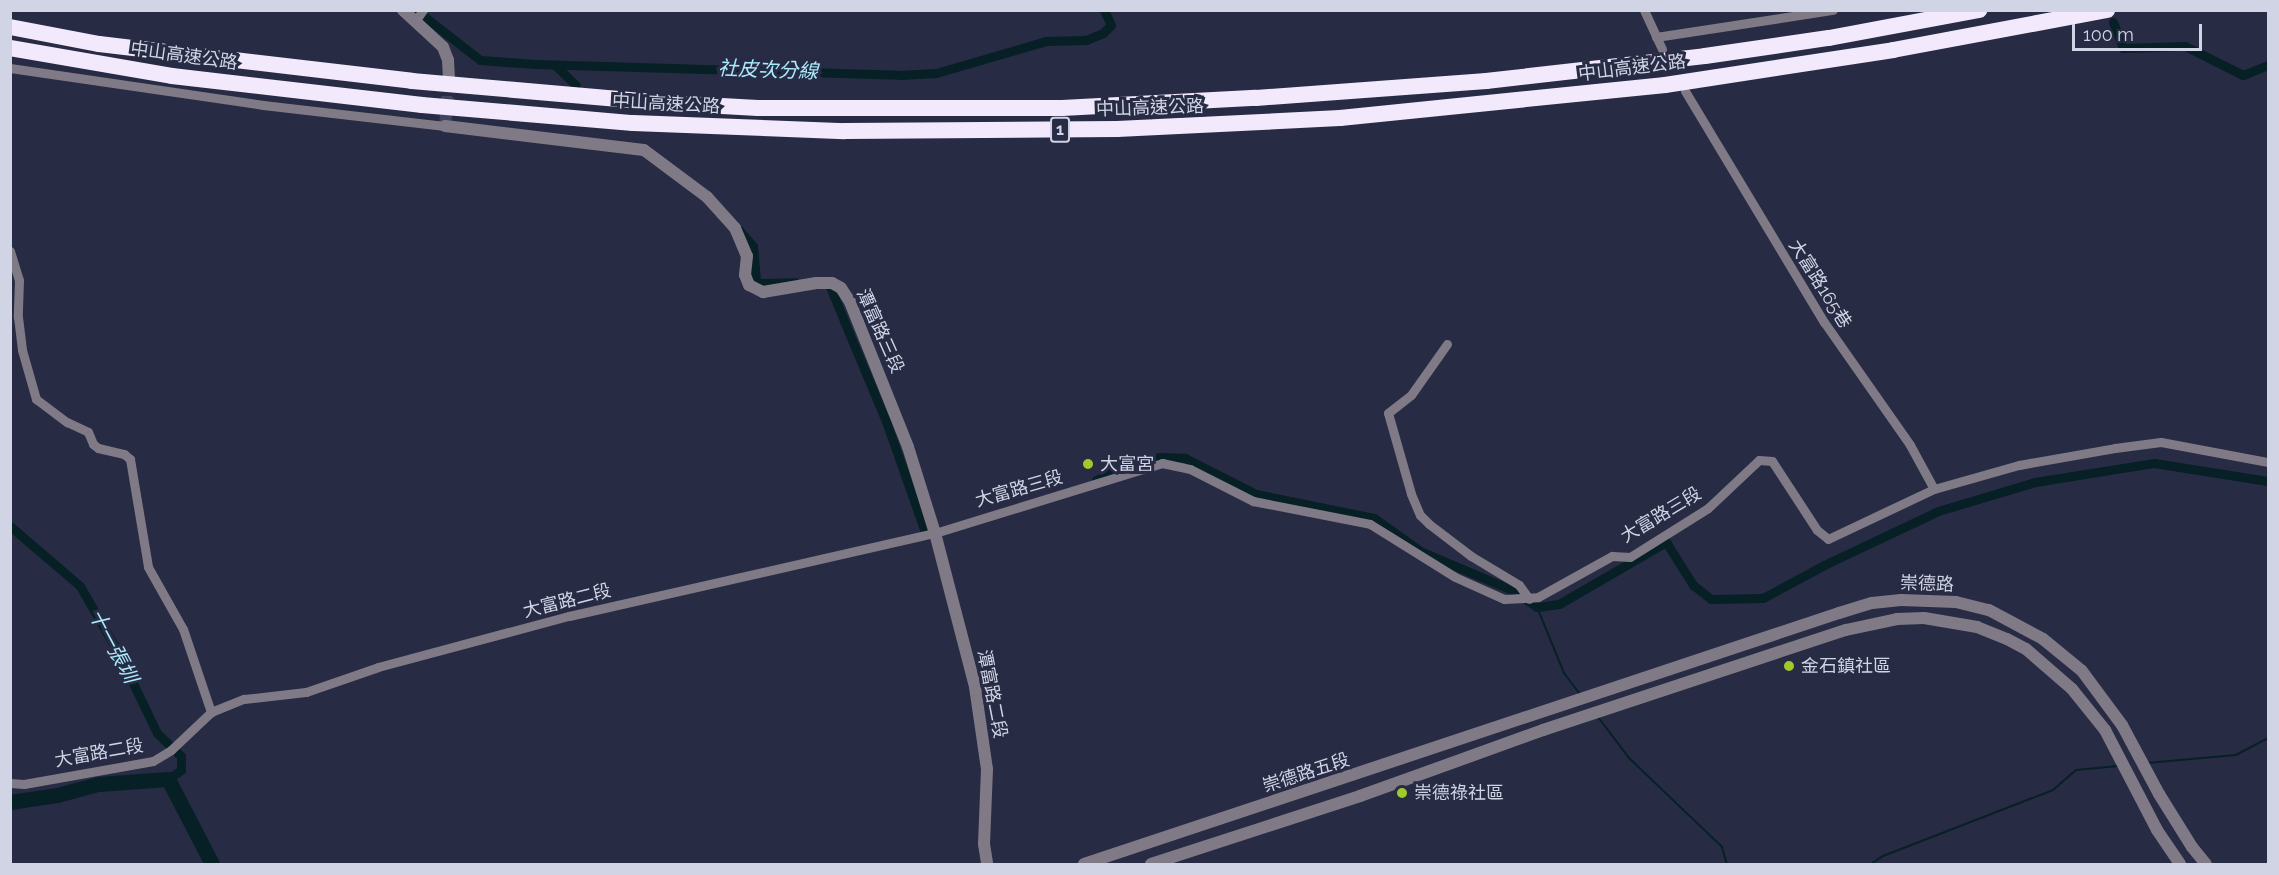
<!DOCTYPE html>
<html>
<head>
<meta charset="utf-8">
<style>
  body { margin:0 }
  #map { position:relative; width:2279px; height:875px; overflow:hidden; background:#272b44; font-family:Raleway,"Noto Sans TC",sans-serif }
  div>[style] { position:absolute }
  .stream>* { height:2px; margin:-1px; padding:0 1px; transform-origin:1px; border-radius:1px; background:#062026 }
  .canal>* { height:9px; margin:-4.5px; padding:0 4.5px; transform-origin:4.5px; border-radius:4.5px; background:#062026 }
  .river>* { height:15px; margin:-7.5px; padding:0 7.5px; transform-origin:7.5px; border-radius:7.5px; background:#062026 }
  .tertiary-tunnel>* { height:12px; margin-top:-6px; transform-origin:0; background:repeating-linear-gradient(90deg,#40445c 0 12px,transparent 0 18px) }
  .minor>* { height:9px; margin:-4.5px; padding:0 4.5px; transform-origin:4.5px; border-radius:4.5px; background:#807a87 }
  .tertiary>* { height:12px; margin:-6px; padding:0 6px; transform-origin:6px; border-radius:6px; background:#807a87 }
  .motorway>* { height:16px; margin:-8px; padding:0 8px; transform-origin:8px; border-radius:8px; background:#f2e9fc }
  .dots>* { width:16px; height:16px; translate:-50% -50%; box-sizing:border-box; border:3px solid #272b44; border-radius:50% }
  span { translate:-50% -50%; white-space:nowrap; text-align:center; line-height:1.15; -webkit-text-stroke:6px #272b44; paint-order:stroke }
  .shield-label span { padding:2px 4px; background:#272b44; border:2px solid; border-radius:4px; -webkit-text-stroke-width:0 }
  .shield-label { font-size:16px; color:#d1d4e5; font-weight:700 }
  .street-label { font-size:18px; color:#d1d4e5 }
  .poi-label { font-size:18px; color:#d1d4e5 }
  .left { translate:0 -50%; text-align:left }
  .water-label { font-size:20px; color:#aaeafb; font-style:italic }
  .frame { position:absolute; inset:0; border:12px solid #d1d4e5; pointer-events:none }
  .scale { position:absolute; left:2072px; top:24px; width:130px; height:27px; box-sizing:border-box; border:3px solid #d1d4e5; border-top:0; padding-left:8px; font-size:18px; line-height:21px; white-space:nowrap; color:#d1d4e5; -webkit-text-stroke:4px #272b44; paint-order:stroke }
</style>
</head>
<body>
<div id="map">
  <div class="stream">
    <i style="left:1537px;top:607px;width:71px;rotate:67.8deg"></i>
    <i style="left:1564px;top:673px;width:26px;rotate:53deg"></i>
    <i style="left:1598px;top:717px;width:51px;rotate:52.9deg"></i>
    <i style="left:1629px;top:758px;width:129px;rotate:43.7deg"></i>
    <i style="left:1722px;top:847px;width:18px;rotate:74deg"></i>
    <i style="left:2147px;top:763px;width:89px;rotate:-5.1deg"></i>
    <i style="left:2236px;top:755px;width:36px;rotate:-28deg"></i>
    <i style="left:1871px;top:864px;width:14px;rotate:-34deg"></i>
    <i style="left:1883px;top:856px;width:182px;rotate:-21.2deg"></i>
    <i style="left:2053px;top:790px;width:30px;rotate:-41deg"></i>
    <i style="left:2076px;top:770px;width:42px;rotate:-5.4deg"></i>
  </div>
  <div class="canal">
    <i style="left:416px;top:10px;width:81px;rotate:38deg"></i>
    <i style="left:480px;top:60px;width:56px;rotate:4.1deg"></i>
    <i style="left:536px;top:64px;width:364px;rotate:1.7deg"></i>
    <i style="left:900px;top:75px;width:36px;rotate:-3deg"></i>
    <i style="left:936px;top:73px;width:115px;rotate:-16.2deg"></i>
    <i style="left:1046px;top:41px;width:40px;rotate:-1.4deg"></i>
    <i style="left:1086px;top:40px;width:18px;rotate:-22deg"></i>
    <i style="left:1103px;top:33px;width:11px;rotate:-45deg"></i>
    <i style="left:1111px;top:25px;width:17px;rotate:-115deg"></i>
    <i style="left:2113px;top:22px;width:28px;rotate:69deg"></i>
    <i style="left:2123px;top:48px;width:62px;rotate:-1.8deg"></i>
    <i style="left:2185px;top:46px;width:65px;rotate:26.6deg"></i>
    <i style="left:2243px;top:75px;width:27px;rotate:-22deg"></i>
    <i style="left:555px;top:65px;width:29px;rotate:44deg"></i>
    <i style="left:739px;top:230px;width:21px;rotate:49deg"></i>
    <i style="left:753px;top:246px;width:37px;rotate:85deg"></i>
    <i style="left:756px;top:283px;width:39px;rotate:-1deg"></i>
    <i style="left:823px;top:284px;width:6px"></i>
    <i style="left:829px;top:284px;width:53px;rotate:67.8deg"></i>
    <i style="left:849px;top:333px;width:99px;rotate:67.3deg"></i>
    <i style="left:887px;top:424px;width:118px;rotate:70.6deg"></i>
    <i style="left:926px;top:535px;width:6px;rotate:-18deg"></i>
    <i style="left:1096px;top:480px;width:38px;rotate:-25deg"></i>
    <i style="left:1130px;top:464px;width:32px;rotate:-13deg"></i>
    <i style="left:1161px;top:457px;width:24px;rotate:2deg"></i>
    <i style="left:1185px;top:458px;width:80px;rotate:26.9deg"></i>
    <i style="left:1256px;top:494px;width:120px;rotate:11.5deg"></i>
    <i style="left:1374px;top:518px;width:59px;rotate:35.3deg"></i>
    <i style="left:1422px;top:552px;width:98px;rotate:22.9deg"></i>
    <i style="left:1512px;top:590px;width:30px;rotate:34deg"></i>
    <i style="left:1537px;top:607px;width:22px;rotate:-8deg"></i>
    <i style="left:1559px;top:604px;width:124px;rotate:-30.1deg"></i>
    <i style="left:1666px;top:542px;width:51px;rotate:57.9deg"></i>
    <i style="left:1693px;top:585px;width:23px;rotate:38deg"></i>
    <i style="left:1711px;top:599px;width:52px;rotate:-1.1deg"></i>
    <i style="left:1763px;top:598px;width:69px;rotate:-28.4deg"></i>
    <i style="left:1824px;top:565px;width:126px;rotate:-25.3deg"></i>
    <i style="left:1938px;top:511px;width:101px;rotate:-16.6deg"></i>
    <i style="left:2035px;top:482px;width:121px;rotate:-9.1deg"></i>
    <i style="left:2154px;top:463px;width:115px;rotate:9deg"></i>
    <i style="left:10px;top:526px;width:92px;rotate:40.6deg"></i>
    <i style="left:80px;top:586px;width:76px;rotate:60.1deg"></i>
    <i style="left:118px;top:652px;width:90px;rotate:64.3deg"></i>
    <i style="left:157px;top:733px;width:33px;rotate:44deg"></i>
    <i style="left:181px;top:756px;width:14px;rotate:90deg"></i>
    <i style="left:181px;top:770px;width:16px;rotate:145deg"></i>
  </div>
  <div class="river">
    <i style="left:10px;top:802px;width:48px;rotate:-8.5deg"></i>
    <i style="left:57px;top:795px;width:42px;rotate:-15deg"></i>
    <i style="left:98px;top:784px;width:70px;rotate:-4.1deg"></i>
    <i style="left:168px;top:779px;width:96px;rotate:62.6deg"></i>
  </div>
  <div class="tertiary-tunnel">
    <i style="left:445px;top:126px;width:49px;rotate:-85.3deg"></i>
  </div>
  <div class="minor">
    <i style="left:1644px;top:10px;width:43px;rotate:65.2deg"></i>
    <i style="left:416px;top:20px;width:12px;rotate:-55deg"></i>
    <i style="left:1656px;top:37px;width:179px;rotate:-8.7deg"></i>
    <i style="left:10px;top:68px;width:256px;rotate:8.3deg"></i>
    <i style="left:263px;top:105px;width:183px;rotate:6.6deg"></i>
    <i style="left:1685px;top:91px;width:270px;rotate:59deg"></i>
    <i style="left:1824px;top:322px;width:150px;rotate:55deg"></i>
    <i style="left:1910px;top:445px;width:50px;rotate:61.4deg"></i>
    <i style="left:10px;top:251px;width:30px;rotate:73deg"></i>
    <i style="left:19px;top:280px;width:37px;rotate:92deg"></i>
    <i style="left:18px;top:317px;width:33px;rotate:83deg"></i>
    <i style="left:22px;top:350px;width:51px;rotate:74.1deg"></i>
    <i style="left:36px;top:399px;width:39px;rotate:37deg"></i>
    <i style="left:67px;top:422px;width:23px;rotate:25deg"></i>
    <i style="left:88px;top:432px;width:13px;rotate:67deg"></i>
    <i style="left:93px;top:444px;width:6px;rotate:39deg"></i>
    <i style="left:98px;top:448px;width:27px;rotate:13deg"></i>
    <i style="left:124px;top:454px;width:8px;rotate:40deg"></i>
    <i style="left:130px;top:459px;width:109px;rotate:80.5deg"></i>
    <i style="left:148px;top:567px;width:71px;rotate:60.6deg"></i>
    <i style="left:183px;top:629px;width:88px;rotate:71.4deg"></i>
    <i style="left:1447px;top:344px;width:62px;rotate:125.2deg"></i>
    <i style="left:1411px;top:395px;width:29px;rotate:142deg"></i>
    <i style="left:1388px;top:413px;width:84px;rotate:74.1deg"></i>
    <i style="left:1411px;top:494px;width:23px;rotate:67deg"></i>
    <i style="left:1420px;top:515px;width:13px;rotate:45deg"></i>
    <i style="left:1429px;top:524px;width:53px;rotate:37.3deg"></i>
    <i style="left:1471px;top:556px;width:56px;rotate:31.1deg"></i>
    <i style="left:1519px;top:585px;width:17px;rotate:54deg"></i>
    <i style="left:10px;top:783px;width:14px;rotate:4deg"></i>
    <i style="left:24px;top:784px;width:131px;rotate:-10.1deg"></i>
    <i style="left:153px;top:761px;width:21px;rotate:-31deg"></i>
    <i style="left:171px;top:750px;width:55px;rotate:-43.5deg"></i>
    <i style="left:211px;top:712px;width:35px;rotate:-22deg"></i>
    <i style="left:244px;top:699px;width:62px;rotate:-6.4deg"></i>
    <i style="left:306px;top:692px;width:76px;rotate:-19.1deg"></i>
    <i style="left:378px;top:667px;width:198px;rotate:-15deg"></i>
    <i style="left:569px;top:616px;width:375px;rotate:-12.8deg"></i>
    <i style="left:935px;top:533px;width:238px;rotate:-17.1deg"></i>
    <i style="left:1162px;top:463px;width:29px;rotate:12deg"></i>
    <i style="left:1190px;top:469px;width:71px;rotate:26.9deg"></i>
    <i style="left:1253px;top:501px;width:119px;rotate:11.1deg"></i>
    <i style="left:1370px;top:524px;width:100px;rotate:31.9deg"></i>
    <i style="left:1455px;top:577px;width:54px;rotate:24.2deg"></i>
    <i style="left:1504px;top:599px;width:34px;rotate:-3deg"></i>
    <i style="left:1538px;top:597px;width:85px;rotate:-29deg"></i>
    <i style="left:1612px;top:556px;width:18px;rotate:3deg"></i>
    <i style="left:1630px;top:557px;width:92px;rotate:-32.1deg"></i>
    <i style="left:1708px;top:508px;width:70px;rotate:-43.3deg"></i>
    <i style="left:1759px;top:460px;width:13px;rotate:4deg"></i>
    <i style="left:1772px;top:461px;width:82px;rotate:56.9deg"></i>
    <i style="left:1817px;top:530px;width:14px;rotate:39deg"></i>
    <i style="left:1828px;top:539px;width:117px;rotate:-25.3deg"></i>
    <i style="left:1934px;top:489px;width:88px;rotate:-15.8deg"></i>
    <i style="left:2019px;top:465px;width:97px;rotate:-10deg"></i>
    <i style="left:2115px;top:448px;width:46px;rotate:-7.4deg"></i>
    <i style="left:2161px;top:442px;width:109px;rotate:10.6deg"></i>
  </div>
  <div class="tertiary">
    <i style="left:403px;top:10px;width:54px;rotate:42.8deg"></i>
    <i style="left:443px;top:47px;width:14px;rotate:69deg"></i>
    <i style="left:448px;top:60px;width:17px;rotate:87deg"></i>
    <i style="left:445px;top:126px;width:200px;rotate:6.9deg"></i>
    <i style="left:644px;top:150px;width:79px;rotate:36.7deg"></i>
    <i style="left:707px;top:197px;width:42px;rotate:47.9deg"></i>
    <i style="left:735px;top:228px;width:30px;rotate:67deg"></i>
    <i style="left:747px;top:256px;width:19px;rotate:96deg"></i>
    <i style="left:745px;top:275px;width:11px;rotate:68deg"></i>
    <i style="left:749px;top:285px;width:16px;rotate:27deg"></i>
    <i style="left:763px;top:292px;width:54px;rotate:-9.6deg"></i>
    <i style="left:816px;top:283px;width:16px"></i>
    <i style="left:832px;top:283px;width:10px;rotate:29deg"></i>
    <i style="left:841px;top:288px;width:17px;rotate:57deg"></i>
    <i style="left:850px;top:302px;width:156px;rotate:68.2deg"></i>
    <i style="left:908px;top:447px;width:90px;rotate:72.6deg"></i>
    <i style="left:935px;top:533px;width:159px;rotate:75.4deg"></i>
    <i style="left:975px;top:687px;width:83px;rotate:81.7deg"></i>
    <i style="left:987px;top:769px;width:75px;rotate:92.3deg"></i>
    <i style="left:984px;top:844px;width:20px;rotate:81deg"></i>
    <i style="left:1084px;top:864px;width:796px;rotate:-18.39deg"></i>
    <i style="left:1839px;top:613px;width:34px;rotate:-17deg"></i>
    <i style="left:1872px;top:603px;width:29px;rotate:-6deg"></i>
    <i style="left:1901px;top:600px;width:55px;rotate:2.1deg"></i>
    <i style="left:1956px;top:602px;width:34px;rotate:14deg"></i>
    <i style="left:1989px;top:610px;width:61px;rotate:28.2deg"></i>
    <i style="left:2043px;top:639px;width:50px;rotate:39.4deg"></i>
    <i style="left:2082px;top:671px;width:67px;rotate:53.5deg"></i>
    <i style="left:2122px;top:725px;width:78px;rotate:61.8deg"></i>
    <i style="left:2159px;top:794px;width:62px;rotate:58.1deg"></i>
    <i style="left:2192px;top:847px;width:22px;rotate:51deg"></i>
    <i style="left:1151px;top:864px;width:220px;rotate:-18deg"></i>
    <i style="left:1360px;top:796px;width:195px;rotate:-19.8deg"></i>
    <i style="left:1543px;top:730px;width:319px;rotate:-18.3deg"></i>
    <i style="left:1846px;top:630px;width:52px;rotate:-12.2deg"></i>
    <i style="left:1897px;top:619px;width:27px;rotate:-2deg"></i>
    <i style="left:1924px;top:618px;width:54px;rotate:9.6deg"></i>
    <i style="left:1977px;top:627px;width:32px;rotate:22deg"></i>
    <i style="left:2007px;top:639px;width:21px;rotate:28deg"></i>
    <i style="left:2026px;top:649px;width:61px;rotate:41deg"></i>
    <i style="left:2072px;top:689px;width:53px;rotate:51.2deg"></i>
    <i style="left:2105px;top:730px;width:113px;rotate:62.5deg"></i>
    <i style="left:2157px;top:830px;width:41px;rotate:55.9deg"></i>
  </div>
  <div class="motorway">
    <i style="left:10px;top:27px;width:91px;rotate:10.8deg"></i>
    <i style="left:99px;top:44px;width:315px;rotate:6.7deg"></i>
    <i style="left:412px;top:81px;width:239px;rotate:5deg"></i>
    <i style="left:650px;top:102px;width:108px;rotate:3.2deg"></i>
    <i style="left:758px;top:108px;width:304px"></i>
    <i style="left:1062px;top:108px;width:194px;rotate:-3deg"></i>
    <i style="left:1256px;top:98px;width:231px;rotate:-4.2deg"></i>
    <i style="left:1486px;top:81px;width:220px;rotate:-6.5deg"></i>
    <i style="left:1705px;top:56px;width:125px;rotate:-8.3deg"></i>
    <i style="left:1829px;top:38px;width:153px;rotate:-10.6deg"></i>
    <i style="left:10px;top:48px;width:164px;rotate:9.8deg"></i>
    <i style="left:172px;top:76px;width:252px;rotate:6.6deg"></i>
    <i style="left:422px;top:105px;width:212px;rotate:4.9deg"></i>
    <i style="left:633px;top:123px;width:212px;rotate:2.2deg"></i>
    <i style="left:845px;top:131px;width:272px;rotate:-0.4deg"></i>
    <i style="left:1117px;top:129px;width:223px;rotate:-2.8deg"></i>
    <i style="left:1340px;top:118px;width:327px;rotate:-5.8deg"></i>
    <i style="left:1665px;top:85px;width:231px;rotate:-8.7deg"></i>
    <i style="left:1893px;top:50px;width:218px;rotate:-10.6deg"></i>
  </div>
  <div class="dots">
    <i style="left:1088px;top:464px;background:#a1c929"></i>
    <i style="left:1789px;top:666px;background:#a1c929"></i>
    <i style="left:1402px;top:793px;background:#a1c929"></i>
  </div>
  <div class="shield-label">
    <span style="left:1060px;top:130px">1</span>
  </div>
  <div class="street-label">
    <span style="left:184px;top:56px;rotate:8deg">中山高速公路</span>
    <span style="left:1632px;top:68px;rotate:-7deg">中山高速公路</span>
    <span style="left:666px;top:104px;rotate:3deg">中山高速公路</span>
    <span style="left:1150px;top:108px;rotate:-2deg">中山高速公路</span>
    <span style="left:1820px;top:284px;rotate:58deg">大富路165巷</span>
    <span style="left:880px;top:331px;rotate:66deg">潭富路三段</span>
    <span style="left:1019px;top:489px;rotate:-16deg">大富路三段</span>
    <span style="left:1661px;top:515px;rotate:-31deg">大富路三段</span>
    <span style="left:1927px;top:584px;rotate:2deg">崇德路</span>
    <span style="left:567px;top:601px;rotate:-14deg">大富路二段</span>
    <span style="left:992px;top:694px;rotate:79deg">潭富路二段</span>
    <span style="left:99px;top:753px;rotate:-10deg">大富路二段</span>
    <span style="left:1306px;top:773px;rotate:-18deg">崇德路五段</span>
  </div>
  <div class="poi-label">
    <span class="left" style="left:1100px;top:464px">大富宮</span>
    <span class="left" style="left:1801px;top:666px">金石鎮社區</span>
    <span class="left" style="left:1414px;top:793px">崇德祿社區</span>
  </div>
  <div class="water-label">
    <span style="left:768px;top:70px;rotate:2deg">社皮次分線</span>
    <span style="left:113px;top:646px;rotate:62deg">十一張圳</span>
  </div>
  <div class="frame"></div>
  <div class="scale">100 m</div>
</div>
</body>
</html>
